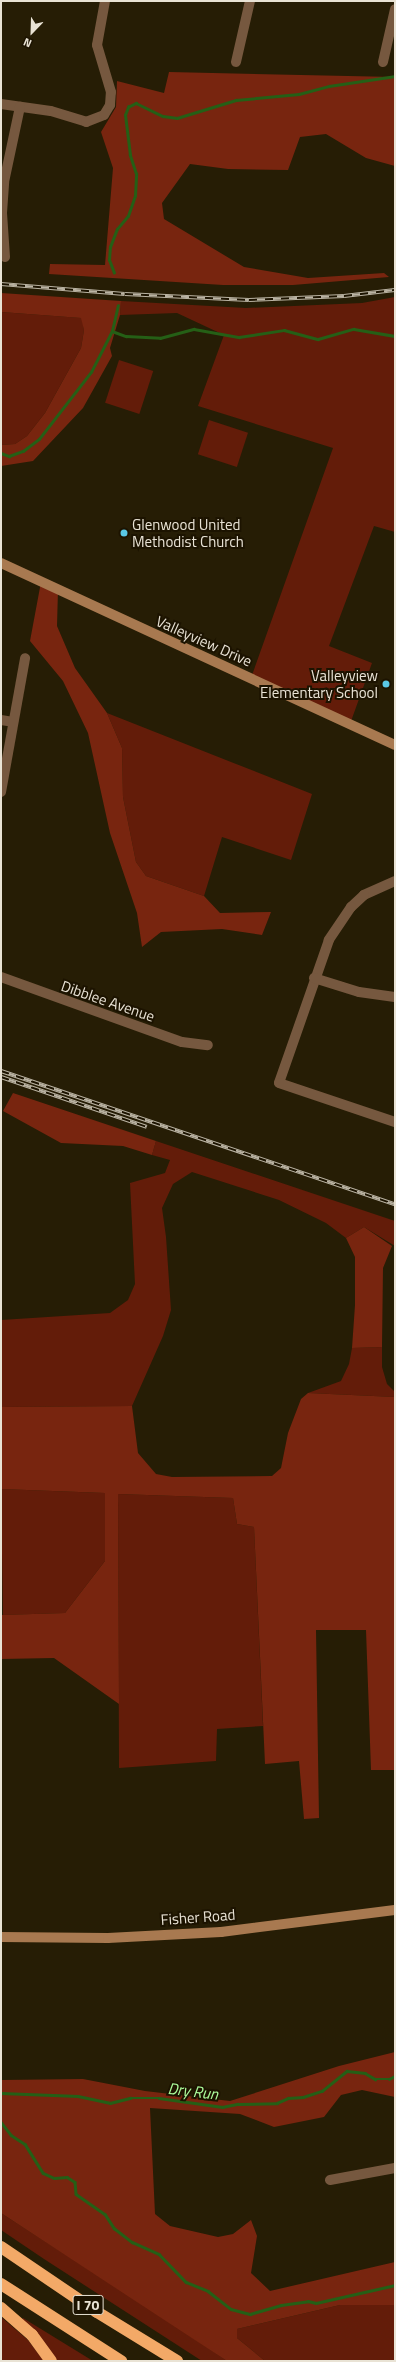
<!DOCTYPE html>
<html>
<head>
<meta charset="utf-8">
<style>
  body { margin:0 }
  #map { position:relative; width:396px; height:2362px; overflow:hidden; background:#261d05; font-family:"Titillium Web",sans-serif }
  div>[style] { position:absolute }
  .green>* { inset:0; background:#631c09; transform-origin:0 0 }
  .forest>* { inset:0; background:#78250f }
  .stream>* { height:2.5px; margin:-1.25px; padding:0 1.25px; transform-origin:1.25px; border-radius:1.25px; background:#255f16 }
  .street>* { height:10px; margin:-5px; padding:0 5px; transform-origin:5px; border-radius:5px; background:#76583f }
  .secondary>* { height:10px; margin:-5px; padding:0 5px; transform-origin:5px; border-radius:5px; background:#a87950 }
  .highway>* { height:12px; margin:-6px; padding:0 6px; transform-origin:6px; border-radius:6px; background:#f3a967 }
  .rail>* { height:4px; margin-top:-2px; transform-origin:0; background:repeating-linear-gradient(90deg,#1c1300 0 8px,#bab3a3 0 16px); box-sizing:border-box; border-block:1px solid #bab3a3 }
  .dots>* { width:11px; height:11px; translate:-50% -50%; box-sizing:border-box; border:2px solid #1c1300; border-radius:50% }
  span { translate:-50% -50%; white-space:nowrap; text-align:center; line-height:1.15; -webkit-text-stroke:4px #1c1300; paint-order:stroke }
  .shield-label span { padding:1px 3px; background:#1c1300; border:1px solid; border-radius:3px; -webkit-text-stroke-width:0 }
  .shield-label { font-size:14px; color:#e9e3d5; font-weight:700 }
  .poi-label { font-size:15px; color:#e9e3d5 }
  .left { translate:0 -50%; text-align:left }
  .right { translate:-100% -50%; text-align:right }
  .street-label { font-size:15px; color:#e9e3d5 }
  .water-label { font-size:16px; color:#acfc9b; font-style:italic }
  .frame { position:absolute; inset:0; border:2px solid #e9e3d5; pointer-events:none }
  .north { position:absolute; left:12px; top:12px; width:40px; height:40px; -webkit-text-stroke:3px #1c1300; paint-order:stroke; rotate:203deg; font-size:11px; font-weight:700; line-height:16px; text-align:center; color:#e9e3d5 }
  .north::after { content:''; display:block; margin:auto; width:14px; height:18px; background:#e9e3d5; clip-path:polygon(50% 0,100% 100%,50% 72%,0 100%) }
</style>
</head>
<body>
<div id="map">
  <div class="green">
    <i style="clip-path:polygon(395px 297px,395px 532px,374px 526px,329px 646px,372px 663px,350px 724px,251px 678px,333px 448px,198px 406px,224px 335px,177px 313px,120px 315px,121px 301px,246px 308px,362px 303px)"></i>
    <i style="clip-path:polygon(1px 312px,82px 318px,84px 330px,81px 348px,45px 413px,27px 436px,15px 444px,1px 445px)"></i>
    <i style="left:119px;top:360px;width:36px;height:45px;rotate:18deg"></i>
    <i style="left:209px;top:420px;width:41px;height:36px;rotate:18deg"></i>
    <i style="clip-path:polygon(107px 713px,312px 794px,291px 860px,222px 837px,204px 896px,146px 876px,136px 862px,123px 797px,122px 748px)"></i>
    <i style="clip-path:polygon(156px 1141px,395px 1221px,395px 1246px,364px 1227px,346px 1238px,326px 1223px,279px 1200px,192px 1172px,173px 1184px,162px 1208px,166px 1237px,171px 1310px,163px 1336px,132px 1406px,1px 1407px,1px 1320px,110px 1313px,128px 1300px,135px 1284px,130px 1183px,165px 1173px,170px 1160px,152px 1155px)"></i>
    <i style="clip-path:polygon(382px 1347px,382px 1367px,387px 1384px,395px 1392px,395px 1397px,308px 1393px,341px 1381px,349px 1364px,352px 1348px)"></i>
    <i style="clip-path:polygon(1px 1489px,105px 1493px,105px 1561px,65px 1613px,3px 1615px)"></i>
    <i style="clip-path:polygon(118px 1494px,233px 1498px,237px 1524px,254px 1527px,263px 1726px,217px 1729px,216px 1761px,119px 1768px)"></i>
    <i style="clip-path:polygon(1px 2213px,182px 2330px,227px 2361px,202px 2361px,44px 2259px,1px 2230px)"></i>
    <i style="clip-path:polygon(340px 2305px,395px 2305px,395px 2361px,265px 2361px,237px 2338px,237px 2329px)"></i>
    <i style="clip-path:polygon(1px 2317px,28px 2340px,44px 2361px,1px 2361px)"></i>
    <i style="clip-path:polygon(23px 2318px,93px 2361px,56px 2361px,22px 2321px)"></i>
  </div>
  <div class="forest">
    <i style="clip-path:polygon(169px 72px,395px 77px,395px 166px,366px 158px,326px 134px,300px 137px,288px 170px,228px 169px,190px 164px,162px 203px,164px 219px,244px 267px,308px 278px,384px 273px,389px 277px,293px 285px,223px 285px,49px 274px,50px 264px,105px 265px,113px 168px,101px 132px,116px 107px,117px 81px,164px 93px)"></i>
    <i style="clip-path:polygon(1px 293px,121px 301px,120px 315px,110px 348px,112px 356px,83px 408px,33px 461px,1px 466px,1px 445px,15px 444px,27px 436px,45px 413px,81px 348px,84px 330px,81px 318px,1px 312px)"></i>
    <i style="clip-path:polygon(41px 582px,58px 590px,57px 626px,75px 668px,107px 713px,122px 748px,123px 797px,136px 862px,146px 876px,204px 896px,220px 913px,271px 912px,262px 935px,222px 929px,161px 932px,142px 947px,137px 913px,110px 833px,88px 733px,63px 681px,30px 641px)"></i>
    <i style="clip-path:polygon(13px 1093px,156px 1141px,152px 1155px,123px 1146px,61px 1143px,3px 1111px)"></i>
    <i style="clip-path:polygon(364px 1227px,392px 1246px,383px 1268px,382px 1347px,352px 1348px,355px 1305px,355px 1257px,346px 1238px)"></i>
    <i style="clip-path:polygon(308px 1393px,395px 1397px,395px 1770px,371px 1770px,366px 1630px,316px 1630px,319px 1818px,304px 1819px,299px 1761px,265px 1764px,254px 1527px,237px 1524px,233px 1498px,118px 1494px,119px 1704px,54px 1658px,1px 1659px,1px 1615px,65px 1613px,105px 1561px,105px 1493px,1px 1489px,1px 1407px,132px 1406px,138px 1453px,156px 1474px,172px 1477px,272px 1476px,281px 1468px,288px 1433px,301px 1399px)"></i>
    <i style="clip-path:polygon(395px 2052px,395px 2097px,362px 2090px,341px 2095px,324px 2117px,274px 2127px,240px 2114px,150px 2108px,155px 2214px,170px 2226px,218px 2237px,233px 2234px,251px 2220px,257px 2236px,251px 2273px,270px 2291px,395px 2262px,395px 2305px,340px 2305px,237px 2329px,237px 2338px,265px 2361px,227px 2361px,1px 2213px,1px 2080px,83px 2079px,145px 2091px,230px 2101px,339px 2066px)"></i>
  </div>
  <div class="stream">
    <i style="left:114px;top:273px;width:14px;rotate:-111deg"></i>
    <i style="left:109px;top:260px;width:13px;rotate:-86deg"></i>
    <i style="left:110px;top:247px;width:19px;rotate:-69deg"></i>
    <i style="left:117px;top:229px;width:17px;rotate:-50deg"></i>
    <i style="left:128px;top:216px;width:21px;rotate:-71deg"></i>
    <i style="left:135px;top:196px;width:22px;rotate:-87deg"></i>
    <i style="left:136px;top:174px;width:20px;rotate:-108deg"></i>
    <i style="left:130px;top:155px;width:40px;rotate:-97.1deg"></i>
    <i style="left:125px;top:115px;width:9px;rotate:-69deg"></i>
    <i style="left:128px;top:107px;width:9px;rotate:-27deg"></i>
    <i style="left:136px;top:103px;width:30px;rotate:26deg"></i>
    <i style="left:163px;top:116px;width:14px;rotate:8deg"></i>
    <i style="left:177px;top:118px;width:62px;rotate:-17deg"></i>
    <i style="left:236px;top:100px;width:63px;rotate:-5.4deg"></i>
    <i style="left:299px;top:94px;width:31px;rotate:-15deg"></i>
    <i style="left:329px;top:86px;width:67px;rotate:-8.6deg"></i>
    <i style="left:112px;top:331px;width:15px;rotate:20deg"></i>
    <i style="left:126px;top:336px;width:34px;rotate:3deg"></i>
    <i style="left:160px;top:338px;width:35px;rotate:-15deg"></i>
    <i style="left:194px;top:329px;width:46px;rotate:10.1deg"></i>
    <i style="left:239px;top:337px;width:46px;rotate:-8.8deg"></i>
    <i style="left:284px;top:330px;width:35px;rotate:15deg"></i>
    <i style="left:318px;top:339px;width:37px;rotate:-16deg"></i>
    <i style="left:354px;top:329px;width:42px;rotate:9.7deg"></i>
    <i style="left:1px;top:453px;width:9px;rotate:21deg"></i>
    <i style="left:9px;top:456px;width:15px;rotate:-20deg"></i>
    <i style="left:23px;top:451px;width:20px;rotate:-37deg"></i>
    <i style="left:39px;top:439px;width:85px;rotate:-52.2deg"></i>
    <i style="left:91px;top:372px;width:46px;rotate:-62.9deg"></i>
    <i style="left:112px;top:331px;width:26px;rotate:-77deg"></i>
    <i style="left:1px;top:2093px;width:77px;rotate:2.2deg"></i>
    <i style="left:78px;top:2096px;width:33px;rotate:12deg"></i>
    <i style="left:110px;top:2103px;width:21px;rotate:-14deg"></i>
    <i style="left:130px;top:2098px;width:29px"></i>
    <i style="left:159px;top:2098px;width:64px;rotate:8.1deg"></i>
    <i style="left:222px;top:2107px;width:16px;rotate:-11deg"></i>
    <i style="left:238px;top:2104px;width:39px;rotate:-1deg"></i>
    <i style="left:277px;top:2103px;width:12px;rotate:-24deg"></i>
    <i style="left:288px;top:2098px;width:15px;rotate:-4deg"></i>
    <i style="left:303px;top:2097px;width:20px;rotate:-18deg"></i>
    <i style="left:322px;top:2091px;width:32px;rotate:-39deg"></i>
    <i style="left:347px;top:2071px;width:18px;rotate:6deg"></i>
    <i style="left:365px;top:2073px;width:12px;rotate:31deg"></i>
    <i style="left:375px;top:2079px;width:14px"></i>
    <i style="left:389px;top:2079px;width:7px;rotate:-27deg"></i>
    <i style="left:1px;top:2122px;width:16px;rotate:52deg"></i>
    <i style="left:11px;top:2135px;width:17px;rotate:33deg"></i>
    <i style="left:25px;top:2144px;width:34px;rotate:58deg"></i>
    <i style="left:43px;top:2173px;width:12px;rotate:24deg"></i>
    <i style="left:54px;top:2178px;width:13px;rotate:-4deg"></i>
    <i style="left:67px;top:2177px;width:9px;rotate:32deg"></i>
    <i style="left:75px;top:2182px;width:12px;rotate:85deg"></i>
    <i style="left:76px;top:2194px;width:35px;rotate:35deg"></i>
    <i style="left:105px;top:2214px;width:17px;rotate:57deg"></i>
    <i style="left:114px;top:2228px;width:23px;rotate:38deg"></i>
    <i style="left:132px;top:2242px;width:30px;rotate:24deg"></i>
    <i style="left:159px;top:2254px;width:39px;rotate:46deg"></i>
    <i style="left:186px;top:2282px;width:24px;rotate:22deg"></i>
    <i style="left:208px;top:2291px;width:29px;rotate:38deg"></i>
    <i style="left:231px;top:2309px;width:20px;rotate:15deg"></i>
    <i style="left:250px;top:2314px;width:32px;rotate:-16deg"></i>
    <i style="left:281px;top:2305px;width:27px;rotate:-8deg"></i>
    <i style="left:308px;top:2301px;width:8px;rotate:14deg"></i>
    <i style="left:316px;top:2303px;width:81px;rotate:-12.8deg"></i>
  </div>
  <div class="street">
    <i style="left:236px;top:62px;width:63px;rotate:-77.1deg"></i>
    <i style="left:383px;top:62px;width:54px;rotate:-77.2deg"></i>
    <i style="left:1px;top:104px;width:50px;rotate:8deg"></i>
    <i style="left:51px;top:111px;width:37px;rotate:17deg"></i>
    <i style="left:86px;top:122px;width:19px;rotate:-21deg"></i>
    <i style="left:104px;top:115px;width:12px;rotate:-59deg"></i>
    <i style="left:110px;top:105px;width:13px;rotate:-86deg"></i>
    <i style="left:111px;top:92px;width:49px;rotate:-106.6deg"></i>
    <i style="left:97px;top:45px;width:45px;rotate:-79.7deg"></i>
    <i style="left:5px;top:257px;width:44px;rotate:-93.9deg"></i>
    <i style="left:2px;top:213px;width:31px;rotate:-86deg"></i>
    <i style="left:4px;top:182px;width:77px;rotate:-78deg"></i>
    <i style="left:1px;top:720px;width:12px;rotate:9deg"></i>
    <i style="left:1px;top:792px;width:136px;rotate:-79.8deg"></i>
    <i style="left:395px;top:881px;width:34px;rotate:156deg"></i>
    <i style="left:364px;top:895px;width:18px;rotate:137deg"></i>
    <i style="left:351px;top:907px;width:40px;rotate:124deg"></i>
    <i style="left:329px;top:940px;width:151px;rotate:109.3deg"></i>
    <i style="left:279px;top:1083px;width:122px;rotate:18.6deg"></i>
    <i style="left:1px;top:977px;width:192px;rotate:19.8deg"></i>
    <i style="left:182px;top:1042px;width:26px;rotate:7deg"></i>
    <i style="left:314px;top:978px;width:47px;rotate:17.3deg"></i>
    <i style="left:359px;top:992px;width:36px;rotate:8deg"></i>
    <i style="left:330px;top:2180px;width:66px;rotate:-10.5deg"></i>
  </div>
  <div class="secondary">
    <i style="left:1px;top:563px;width:434px;rotate:24.8deg"></i>
    <i style="left:1px;top:1937px;width:107px;rotate:0.5deg"></i>
    <i style="left:108px;top:1938px;width:113px;rotate:-3deg"></i>
    <i style="left:221px;top:1932px;width:175px;rotate:-7.2deg"></i>
  </div>
  <div class="highway">
    <i style="left:1px;top:2247px;width:116px;rotate:34.1deg"></i>
    <i style="left:97px;top:2312px;width:94px;rotate:31.5deg"></i>
    <i style="left:1px;top:2284px;width:143px;rotate:32.7deg"></i>
    <i style="left:1px;top:2308px;width:41px;rotate:41.1deg"></i>
    <i style="left:32px;top:2335px;width:32px;rotate:54deg"></i>
  </div>
  <div class="rail">
    <i style="left:1px;top:284px;width:124px;rotate:4.6deg"></i>
    <i style="left:125px;top:294px;width:124px;rotate:2.8deg"></i>
    <i style="left:249px;top:300px;width:95px;rotate:-2.4deg"></i>
    <i style="left:344px;top:296px;width:51px;rotate:-6.7deg"></i>
    <i style="left:1px;top:1071px;width:416px;rotate:18.7deg"></i>
    <i style="left:1px;top:1077px;width:154px;rotate:18.9deg"></i>
  </div>
  <div class="dots">
    <i style="left:124px;top:533px;background:#5ac8e6"></i>
    <i style="left:386px;top:684px;background:#5ac8e6"></i>
  </div>
  <div class="shield-label">
    <span style="left:88px;top:2305px">I 70</span>
  </div>
  <div class="poi-label">
    <span class="left" style="left:132px;top:533px">Glenwood United<br>Methodist Church</span>
    <span class="right" style="left:378px;top:684px">Valleyview<br>Elementary School</span>
  </div>
  <div class="street-label">
    <span style="left:204px;top:641px;rotate:24deg">Valleyview Drive</span>
    <span style="left:108px;top:1001px;rotate:19deg">Dibblee Avenue</span>
    <span style="left:198px;top:1917px;rotate:-4deg">Fisher Road</span>
  </div>
  <div class="water-label">
    <span style="left:193px;top:2091px;rotate:7deg">Dry Run</span>
  </div>
  <div class="frame"></div>
  <div class="north">N</div>
</div>
</body>
</html>
